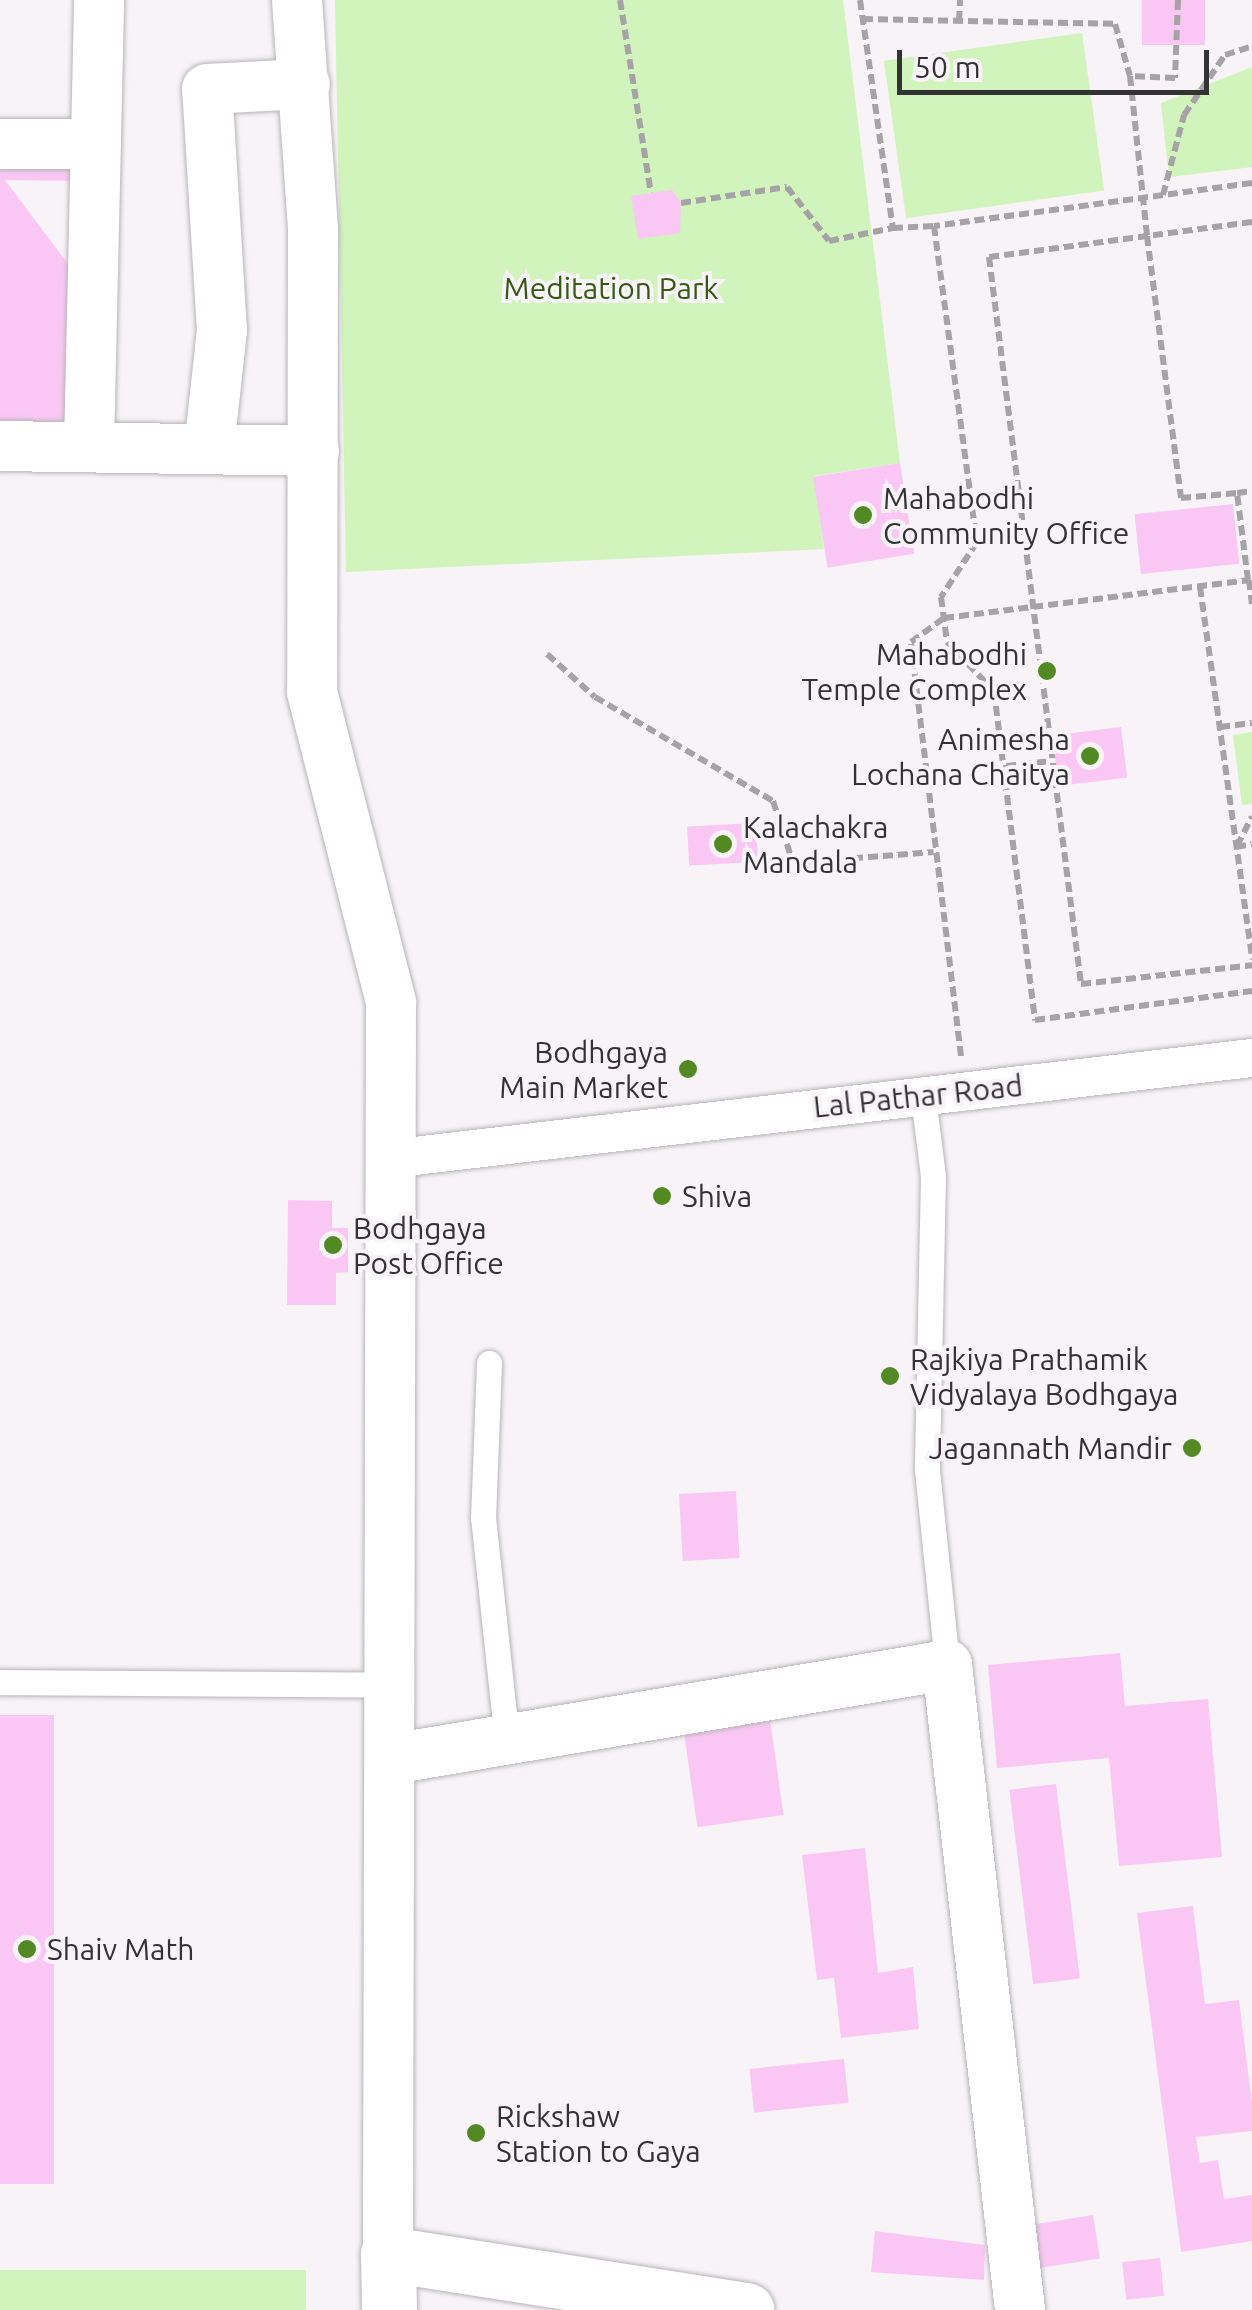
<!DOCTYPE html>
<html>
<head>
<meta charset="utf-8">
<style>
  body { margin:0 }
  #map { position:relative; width:1252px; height:2310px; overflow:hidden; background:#f7f3f7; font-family:Ubuntu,sans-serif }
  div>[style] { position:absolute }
  .green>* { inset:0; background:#d1f3bc; transform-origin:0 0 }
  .building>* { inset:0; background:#fac7f4; transform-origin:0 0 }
  .path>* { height:6px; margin-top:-3px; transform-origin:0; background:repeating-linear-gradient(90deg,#a6a3a6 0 10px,transparent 0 15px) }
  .roads { filter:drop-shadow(0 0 2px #b8b4b8) drop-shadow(0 0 2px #b8b4b8) }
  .service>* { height:25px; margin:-12.5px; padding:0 12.5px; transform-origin:12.5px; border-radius:12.5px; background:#fff }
  .pedestrian>* { height:38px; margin:-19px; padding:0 19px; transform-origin:19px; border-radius:19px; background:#fff }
  .minor>* { height:50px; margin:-25px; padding:0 25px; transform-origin:25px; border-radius:25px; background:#fff }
  .tertiary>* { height:55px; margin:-27.5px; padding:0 27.5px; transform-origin:27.5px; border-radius:27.5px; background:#fff }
  .dots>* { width:28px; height:28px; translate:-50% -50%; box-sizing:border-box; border:5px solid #f7f3f7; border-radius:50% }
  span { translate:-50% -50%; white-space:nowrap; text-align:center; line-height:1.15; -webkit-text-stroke:8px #f7f3f7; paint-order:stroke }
  .park-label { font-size:30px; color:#345913 }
  .poi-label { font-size:30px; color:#343334 }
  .left { translate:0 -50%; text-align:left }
  .right { translate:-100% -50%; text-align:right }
  .street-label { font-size:30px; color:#343334 }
  .scale { position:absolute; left:897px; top:50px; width:312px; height:45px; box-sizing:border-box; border:5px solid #343334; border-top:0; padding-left:12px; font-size:30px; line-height:35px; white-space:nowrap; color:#343334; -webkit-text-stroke:8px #f7f3f7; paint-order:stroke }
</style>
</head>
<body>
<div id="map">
  <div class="green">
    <i style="clip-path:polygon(335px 0,843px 0,900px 463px,814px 476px,824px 549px,346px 572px)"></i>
    <i style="left:1082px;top:33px;width:159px;height:200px;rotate:82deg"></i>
    <i style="clip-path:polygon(1252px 67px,1252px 167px,1169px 177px,1161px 103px)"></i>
    <i style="clip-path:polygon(1252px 732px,1252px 804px,1242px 805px,1233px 735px)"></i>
    <i style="left:0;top:2270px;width:306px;height:40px"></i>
  </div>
  <div class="building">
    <i style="left:1142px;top:0;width:63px;height:45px"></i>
    <i style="clip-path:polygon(0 160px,81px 160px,79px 181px,5px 180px,80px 280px,77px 426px,0 428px)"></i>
    <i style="clip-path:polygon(672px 190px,681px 203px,680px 233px,638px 239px,631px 196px)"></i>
    <i style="left:900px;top:463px;width:92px;height:88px;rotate:81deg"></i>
    <i style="left:1233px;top:504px;width:60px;height:99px;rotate:84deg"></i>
    <i style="left:1121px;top:727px;width:51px;height:69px;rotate:83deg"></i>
    <i style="left:756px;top:823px;width:39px;height:69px;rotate:87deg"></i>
    <i style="clip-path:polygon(288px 1200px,332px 1201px,332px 1228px,348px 1228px,348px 1272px,336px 1273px,336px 1305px,287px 1305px)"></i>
    <i style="left:736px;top:1491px;width:67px;height:57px;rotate:87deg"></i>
    <i style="clip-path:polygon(1120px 1653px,1125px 1706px,1208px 1699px,1222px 1857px,1119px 1866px,1109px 1758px,997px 1768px,988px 1665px)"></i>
    <i style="left:0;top:1715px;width:54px;height:469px"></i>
    <i style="left:770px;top:1719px;width:97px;height:87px;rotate:82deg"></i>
    <i style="left:1056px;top:1784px;width:196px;height:47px;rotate:83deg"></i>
    <i style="clip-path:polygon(865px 1848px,878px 1973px,913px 1967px,919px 2029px,841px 2038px,834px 1978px,817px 1980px,802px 1855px)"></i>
    <i style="clip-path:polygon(1193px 1906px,1205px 2004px,1239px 2000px,1252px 2103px,1252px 2131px,1196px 2137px,1200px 2163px,1218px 2160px,1224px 2199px,1252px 2195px,1252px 2241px,1181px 2252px,1137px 1913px)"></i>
    <i style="left:844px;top:2059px;width:44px;height:95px;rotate:84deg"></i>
    <i style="left:1093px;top:2215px;width:44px;height:64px;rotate:81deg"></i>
    <i style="clip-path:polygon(875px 2231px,985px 2245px,984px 2280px,871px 2272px)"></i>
    <i style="left:1160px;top:2258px;width:38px;height:38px;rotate:84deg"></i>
  </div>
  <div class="path">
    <i style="left:620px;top:0;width:195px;rotate:80.9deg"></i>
    <i style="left:860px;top:0;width:230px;rotate:81.8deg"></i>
    <i style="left:893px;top:228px;width:41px;rotate:-2.8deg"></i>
    <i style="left:1178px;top:0;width:78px;rotate:92.2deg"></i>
    <i style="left:1175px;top:78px;width:45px;rotate:-177.5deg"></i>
    <i style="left:1130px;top:76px;width:161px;rotate:83.9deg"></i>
    <i style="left:1147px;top:236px;width:264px;rotate:82.6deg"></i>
    <i style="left:1181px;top:498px;width:56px;rotate:-5.1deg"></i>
    <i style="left:863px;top:19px;width:252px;rotate:1.1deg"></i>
    <i style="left:1115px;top:24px;width:54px;rotate:73.9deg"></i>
    <i style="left:959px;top:21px;width:21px;rotate:-87deg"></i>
    <i style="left:1252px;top:183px;width:321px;rotate:172.3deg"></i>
    <i style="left:934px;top:226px;width:319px;rotate:82.3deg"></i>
    <i style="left:977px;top:542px;width:66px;rotate:123.2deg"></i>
    <i style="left:941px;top:597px;width:45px;rotate:82.4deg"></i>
    <i style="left:947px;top:642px;width:68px;rotate:46.2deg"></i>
    <i style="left:994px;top:691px;width:332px;rotate:82.9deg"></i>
    <i style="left:1035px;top:1020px;width:219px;rotate:-7.6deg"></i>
    <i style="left:1163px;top:195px;width:83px;rotate:-75.3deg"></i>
    <i style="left:1184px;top:115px;width:73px;rotate:-55.7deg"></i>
    <i style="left:1225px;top:55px;width:28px;rotate:-18deg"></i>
    <i style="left:681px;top:203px;width:107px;rotate:-8.6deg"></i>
    <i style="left:787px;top:187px;width:68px;rotate:52.1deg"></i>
    <i style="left:829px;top:241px;width:65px;rotate:-11.5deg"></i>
    <i style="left:1252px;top:222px;width:265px;rotate:172.4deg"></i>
    <i style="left:989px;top:257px;width:733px;rotate:82.79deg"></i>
    <i style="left:1081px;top:984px;width:172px;rotate:-6.3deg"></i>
    <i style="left:1249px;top:580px;width:24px;rotate:83deg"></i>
    <i style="left:1200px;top:587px;width:376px;rotate:82deg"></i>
    <i style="left:547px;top:654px;width:64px;rotate:41.9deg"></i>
    <i style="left:595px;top:697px;width:206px;rotate:30.3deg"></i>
    <i style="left:773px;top:801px;width:65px;rotate:72.1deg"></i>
    <i style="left:793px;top:863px;width:141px;rotate:-4.5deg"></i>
    <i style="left:1220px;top:727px;width:32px;rotate:-7deg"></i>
    <i style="left:1006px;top:766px;width:45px;rotate:-6.3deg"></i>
    <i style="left:1237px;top:846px;width:33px;rotate:-63deg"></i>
    <i style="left:1236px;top:847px;width:16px;rotate:-11deg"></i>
    <i style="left:961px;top:1056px;width:417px;rotate:-96.9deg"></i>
    <i style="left:911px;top:642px;width:41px;rotate:-36deg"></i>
    <i style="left:944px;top:618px;width:306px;rotate:-7.1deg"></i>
    <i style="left:1248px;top:580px;width:88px;rotate:-97.2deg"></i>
    <i style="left:1237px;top:493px;width:15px;rotate:-8deg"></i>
  </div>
  <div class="roads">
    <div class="service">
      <i style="left:923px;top:1097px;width:80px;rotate:82.8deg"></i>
      <i style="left:933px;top:1176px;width:294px;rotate:91.2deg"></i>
      <i style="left:927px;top:1470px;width:196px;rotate:84.1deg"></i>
      <i style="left:489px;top:1363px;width:154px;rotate:92.2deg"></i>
      <i style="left:483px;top:1517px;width:226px;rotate:83.9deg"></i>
      <i style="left:0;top:1682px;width:389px;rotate:0.4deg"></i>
    </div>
    <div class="pedestrian">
      <i style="left:389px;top:1159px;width:869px;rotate:-6.68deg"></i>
    </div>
    <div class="minor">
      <i style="left:297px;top:0;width:230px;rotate:86deg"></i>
      <i style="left:313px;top:229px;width:463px;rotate:90.1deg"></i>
      <i style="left:312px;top:692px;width:321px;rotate:75.7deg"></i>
      <i style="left:391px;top:1003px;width:1251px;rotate:90.14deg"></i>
      <i style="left:0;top:144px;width:96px"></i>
      <i style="left:0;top:446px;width:314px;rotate:0.9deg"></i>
      <i style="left:89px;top:447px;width:447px;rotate:-88.7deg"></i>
      <i style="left:209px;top:448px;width:118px;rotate:-83.7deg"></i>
      <i style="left:222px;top:331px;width:242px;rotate:-93.5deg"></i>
      <i style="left:207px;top:89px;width:98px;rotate:-2.9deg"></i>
      <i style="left:392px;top:1759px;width:563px;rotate:-9.61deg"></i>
      <i style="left:947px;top:1665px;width:649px;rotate:83.54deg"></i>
    </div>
    <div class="tertiary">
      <i style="left:389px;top:2310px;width:56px;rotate:-91deg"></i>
      <i style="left:388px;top:2254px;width:363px;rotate:8.9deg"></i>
    </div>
  </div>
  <div class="dots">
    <i style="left:863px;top:515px;background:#528923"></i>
    <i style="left:1047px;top:671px;background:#528923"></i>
    <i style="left:1090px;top:756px;background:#528923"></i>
    <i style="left:723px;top:844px;background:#528923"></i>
    <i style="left:688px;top:1069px;background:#528923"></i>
    <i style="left:662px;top:1196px;background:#528923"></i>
    <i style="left:333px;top:1245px;background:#528923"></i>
    <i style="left:890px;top:1376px;background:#528923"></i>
    <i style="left:1192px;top:1448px;background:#528923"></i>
    <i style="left:27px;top:1949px;background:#528923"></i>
    <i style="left:476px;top:2133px;background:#528923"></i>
  </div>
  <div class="park-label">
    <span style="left:611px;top:288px">Meditation Park</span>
  </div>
  <div class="poi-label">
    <span class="left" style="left:883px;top:515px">Mahabodhi<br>Community Office</span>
    <span class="right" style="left:1027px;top:671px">Mahabodhi<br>Temple Complex</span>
    <span class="right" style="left:1070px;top:756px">Animesha<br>Lochana Chaitya</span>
    <span class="left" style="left:743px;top:844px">Kalachakra<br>Mandala</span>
    <span class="right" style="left:668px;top:1069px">Bodhgaya<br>Main Market</span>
    <span class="left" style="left:682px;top:1196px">Shiva</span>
    <span class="left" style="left:353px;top:1245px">Bodhgaya<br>Post Office</span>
    <span class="left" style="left:910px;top:1376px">Rajkiya Prathamik<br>Vidyalaya Bodhgaya</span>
    <span class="right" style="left:1172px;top:1448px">Jagannath Mandir</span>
    <span class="left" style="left:47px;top:1949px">Shaiv Math</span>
    <span class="left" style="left:496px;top:2133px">Rickshaw<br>Station to Gaya</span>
  </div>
  <div class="street-label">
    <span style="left:918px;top:1096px;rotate:-6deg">Lal Pathar Road</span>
  </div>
  <div class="scale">50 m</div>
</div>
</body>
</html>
